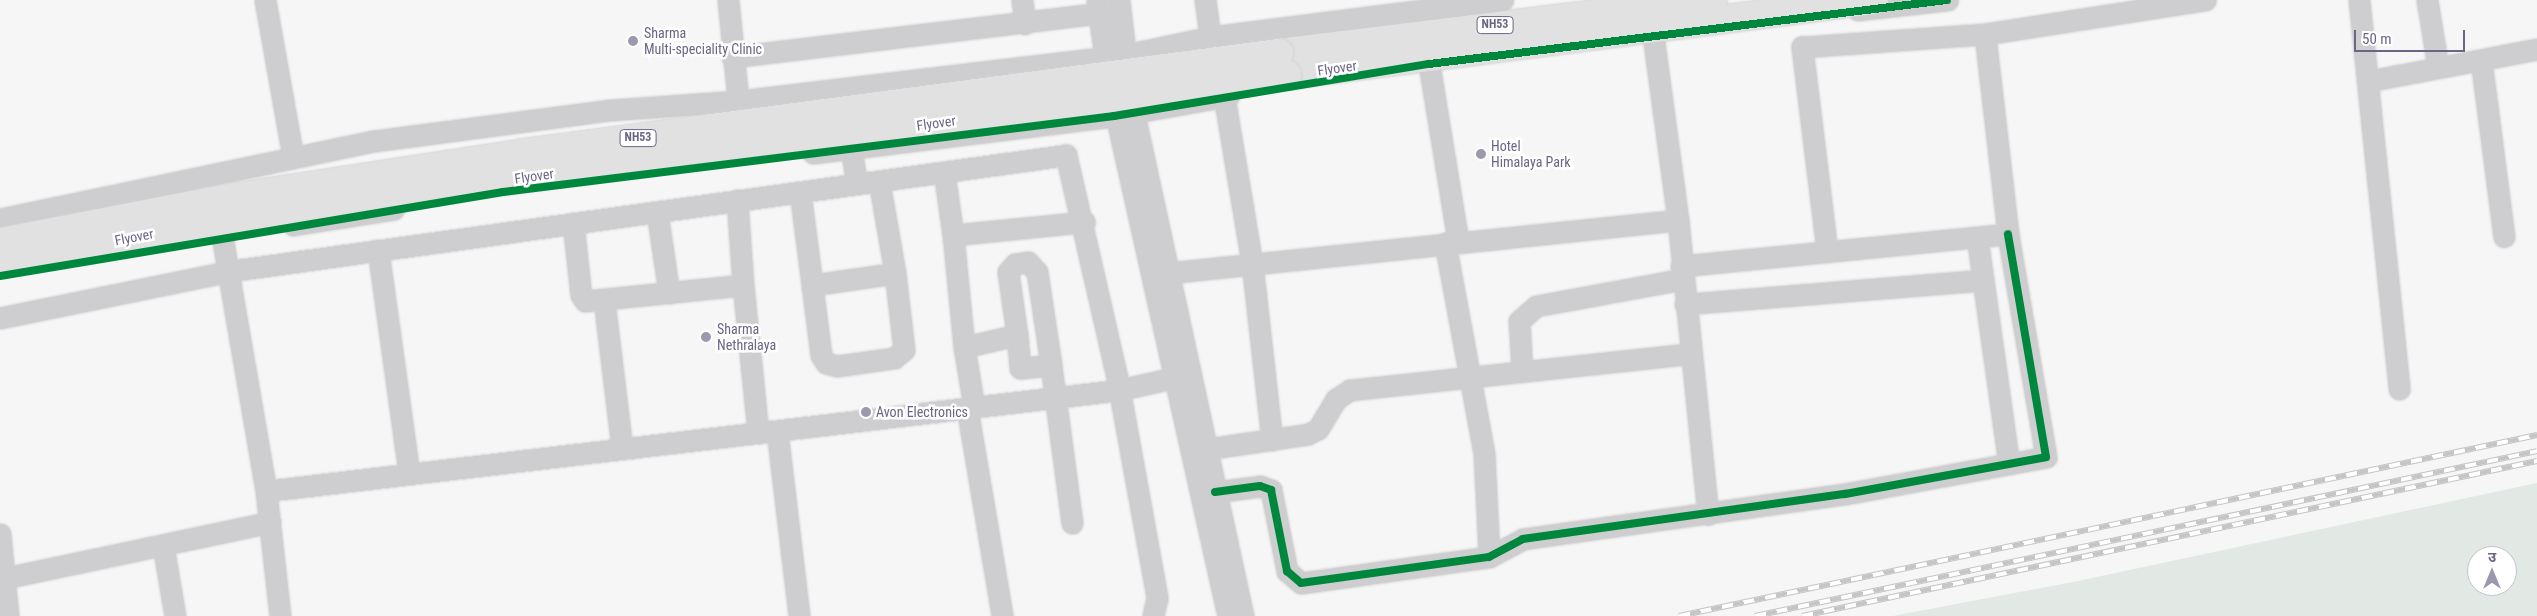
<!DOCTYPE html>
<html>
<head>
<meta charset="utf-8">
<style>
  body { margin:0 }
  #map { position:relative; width:2537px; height:616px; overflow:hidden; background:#f5f6f5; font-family:"Roboto Condensed","Noto Sans Devanagari",sans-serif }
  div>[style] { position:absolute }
  .green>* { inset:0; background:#e2e8e4 }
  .roads { filter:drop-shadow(0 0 1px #d2d2d3) drop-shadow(0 0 1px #d2d2d3) }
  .minor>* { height:21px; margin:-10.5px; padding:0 10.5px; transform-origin:10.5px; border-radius:10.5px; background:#cecdd0 }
  .highway>* { height:28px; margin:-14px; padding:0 14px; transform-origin:14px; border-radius:14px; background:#e1e1e2 }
  .rail>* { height:5.5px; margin-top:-2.75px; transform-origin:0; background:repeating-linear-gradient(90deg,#fff 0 11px,#c5c5c6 0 22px); box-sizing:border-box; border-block:1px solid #c5c5c6 }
  .bridges { filter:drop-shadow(0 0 1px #d2d2d3) drop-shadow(0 0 1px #d2d2d3) }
  .highway-bridge>* { height:28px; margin:-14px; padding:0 14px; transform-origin:14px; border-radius:14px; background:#e1e1e2 }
  .cycleway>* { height:8px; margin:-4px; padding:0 4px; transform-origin:4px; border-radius:4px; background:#00873e }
  .dots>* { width:14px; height:14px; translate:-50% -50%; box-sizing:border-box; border:2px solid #fff; border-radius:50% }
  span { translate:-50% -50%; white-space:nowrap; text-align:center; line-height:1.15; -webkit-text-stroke:5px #fff; paint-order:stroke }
  .shield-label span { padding:1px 4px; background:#fff; border:1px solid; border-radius:4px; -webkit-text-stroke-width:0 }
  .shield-label { font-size:12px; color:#6c6586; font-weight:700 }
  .poi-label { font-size:14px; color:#6c6586 }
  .left { translate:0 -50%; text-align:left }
  .street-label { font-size:14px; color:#6c6586 }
  .north { position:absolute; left:2467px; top:546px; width:50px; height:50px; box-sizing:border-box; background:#fff; border:1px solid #c4c1cf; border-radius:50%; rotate:0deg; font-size:14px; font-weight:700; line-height:20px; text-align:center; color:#6c6586 }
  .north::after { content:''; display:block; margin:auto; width:18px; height:22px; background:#9c98ad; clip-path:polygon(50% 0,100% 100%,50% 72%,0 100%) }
  .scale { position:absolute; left:2354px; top:30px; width:111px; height:22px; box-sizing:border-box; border:2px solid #6c6586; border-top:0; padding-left:6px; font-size:15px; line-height:18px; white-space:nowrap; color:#6c6586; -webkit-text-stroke:4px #fff; paint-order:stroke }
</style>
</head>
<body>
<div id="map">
  <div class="green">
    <i style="clip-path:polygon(evenodd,2537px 483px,2537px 616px,1893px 616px,2078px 581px,2537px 483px,2477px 556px,2507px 556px,2507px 586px,2477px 586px,2477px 556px)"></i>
  </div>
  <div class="roads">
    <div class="minor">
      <i style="left:265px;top:0;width:159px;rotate:79.9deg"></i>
      <i style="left:728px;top:0;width:101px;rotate:84.3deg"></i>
      <i style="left:1022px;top:0;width:24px;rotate:83deg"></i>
      <i style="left:1097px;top:0;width:73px;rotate:82.1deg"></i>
      <i style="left:1119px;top:0;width:69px;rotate:83.4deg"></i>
      <i style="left:1205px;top:0;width:37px;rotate:82deg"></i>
      <i style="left:2359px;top:0;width:391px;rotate:84.1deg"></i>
      <i style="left:2427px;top:0;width:68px;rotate:80.7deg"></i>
      <i style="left:1858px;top:10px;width:90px;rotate:-6.4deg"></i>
      <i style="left:732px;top:57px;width:370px;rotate:-6.8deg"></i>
      <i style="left:2481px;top:60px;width:178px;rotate:82.6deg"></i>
      <i style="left:1429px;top:64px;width:180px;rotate:80.7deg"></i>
      <i style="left:2368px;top:81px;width:172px;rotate:-10.7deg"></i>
      <i style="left:1224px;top:96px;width:169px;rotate:80.5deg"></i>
      <i style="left:1252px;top:263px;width:178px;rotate:83.6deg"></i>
      <i style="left:1131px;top:100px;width:528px;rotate:77.75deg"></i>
      <i style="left:1113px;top:102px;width:527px;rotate:77.39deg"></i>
      <i style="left:851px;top:148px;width:36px;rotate:81deg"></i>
      <i style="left:813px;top:153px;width:303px;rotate:-7deg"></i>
      <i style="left:1114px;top:116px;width:116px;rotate:-10deg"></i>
      <i style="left:944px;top:172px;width:64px;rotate:81.9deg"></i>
      <i style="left:800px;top:192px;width:94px;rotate:82.6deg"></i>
      <i style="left:812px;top:285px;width:84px;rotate:-8.2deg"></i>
      <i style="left:895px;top:273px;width:93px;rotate:-99.9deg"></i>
      <i style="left:737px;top:200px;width:85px;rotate:86deg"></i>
      <i style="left:657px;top:212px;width:82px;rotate:81.6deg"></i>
      <i style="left:0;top:219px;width:382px;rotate:-11.8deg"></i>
      <i style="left:374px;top:141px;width:239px;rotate:-7.5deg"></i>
      <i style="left:611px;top:110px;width:127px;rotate:-4.1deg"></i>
      <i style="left:738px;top:101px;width:390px;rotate:-6.8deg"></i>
      <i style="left:1125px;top:55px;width:87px;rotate:-12deg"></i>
      <i style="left:1210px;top:37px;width:295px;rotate:-7.2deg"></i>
      <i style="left:1678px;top:220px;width:296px;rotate:84.2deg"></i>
      <i style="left:573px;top:223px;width:72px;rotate:83.7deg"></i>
      <i style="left:581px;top:295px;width:7px;rotate:56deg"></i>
      <i style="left:585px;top:301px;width:159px;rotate:-5.8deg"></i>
      <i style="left:743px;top:285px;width:149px;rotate:84.2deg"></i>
      <i style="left:293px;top:225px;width:102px;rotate:-9deg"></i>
      <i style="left:222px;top:236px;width:259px;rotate:80.2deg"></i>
      <i style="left:266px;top:491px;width:126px;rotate:83.6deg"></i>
      <i style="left:1977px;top:237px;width:229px;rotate:82deg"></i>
      <i style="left:1445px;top:243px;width:214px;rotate:79.5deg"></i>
      <i style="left:1484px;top:453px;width:104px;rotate:87.2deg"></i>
      <i style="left:378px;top:250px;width:226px;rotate:82.1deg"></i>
      <i style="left:1827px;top:251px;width:206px;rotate:-97deg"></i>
      <i style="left:1802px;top:47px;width:183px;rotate:-4.1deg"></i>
      <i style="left:1985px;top:34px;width:223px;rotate:-8.8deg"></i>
      <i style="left:1681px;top:266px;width:329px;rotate:-5.6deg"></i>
      <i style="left:2008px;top:234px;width:201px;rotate:-96.6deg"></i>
      <i style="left:1167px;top:273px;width:514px;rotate:-5.92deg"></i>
      <i style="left:1678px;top:220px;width:187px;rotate:-97.7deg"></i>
      <i style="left:812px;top:285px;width:71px;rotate:82.7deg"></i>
      <i style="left:821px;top:355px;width:9px;rotate:58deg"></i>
      <i style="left:826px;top:363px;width:11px;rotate:15deg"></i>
      <i style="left:837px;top:366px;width:58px;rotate:-8deg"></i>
      <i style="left:894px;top:358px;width:13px;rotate:-39deg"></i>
      <i style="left:904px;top:350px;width:78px;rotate:-96.7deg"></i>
      <i style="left:604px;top:300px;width:150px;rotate:83.1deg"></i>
      <i style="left:1685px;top:304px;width:299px;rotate:-4.6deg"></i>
      <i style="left:0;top:318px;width:235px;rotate:-11.5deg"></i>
      <i style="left:230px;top:271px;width:844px;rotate:-7.9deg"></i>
      <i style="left:1066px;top:155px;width:228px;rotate:77.1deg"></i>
      <i style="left:1117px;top:377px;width:225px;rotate:79.7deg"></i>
      <i style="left:1157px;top:598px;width:18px;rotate:103deg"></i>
      <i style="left:1017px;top:335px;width:64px;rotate:-98.1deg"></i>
      <i style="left:1008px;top:272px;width:11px;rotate:-49deg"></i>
      <i style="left:1015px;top:264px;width:13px;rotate:-9deg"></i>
      <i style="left:1028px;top:262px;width:13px;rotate:48deg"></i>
      <i style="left:1037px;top:272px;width:94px;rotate:81.4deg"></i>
      <i style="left:964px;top:347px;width:61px;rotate:80.5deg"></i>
      <i style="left:1522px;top:370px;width:49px;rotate:-93.5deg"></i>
      <i style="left:1519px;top:321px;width:23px;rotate:-41deg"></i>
      <i style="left:1536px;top:306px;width:149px;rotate:-10.4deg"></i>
      <i style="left:967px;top:408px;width:211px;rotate:80.4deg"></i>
      <i style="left:777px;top:431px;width:186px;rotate:83.2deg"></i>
      <i style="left:1193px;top:451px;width:116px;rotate:-8.4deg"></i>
      <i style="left:1308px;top:434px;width:11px;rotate:-27deg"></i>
      <i style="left:1318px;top:429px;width:35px;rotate:-59deg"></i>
      <i style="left:1336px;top:399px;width:17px;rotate:-33deg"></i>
      <i style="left:1350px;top:390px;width:341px;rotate:-6.1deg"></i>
      <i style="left:266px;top:491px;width:859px;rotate:-6.75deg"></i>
      <i style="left:1119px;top:390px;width:55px;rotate:-12.5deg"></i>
      <i style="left:1215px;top:492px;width:45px;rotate:-7.6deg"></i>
      <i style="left:1260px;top:486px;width:12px;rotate:20deg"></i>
      <i style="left:1271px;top:490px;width:83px;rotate:78.8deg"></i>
      <i style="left:1287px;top:571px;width:18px;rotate:41deg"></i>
      <i style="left:1301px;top:583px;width:190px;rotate:-7.9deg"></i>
      <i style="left:1489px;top:557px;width:38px;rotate:-28deg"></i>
      <i style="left:1523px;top:539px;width:325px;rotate:-8deg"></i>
      <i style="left:1845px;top:494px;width:204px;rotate:-10.4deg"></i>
      <i style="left:2046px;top:457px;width:226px;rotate:-99.7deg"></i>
      <i style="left:1072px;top:523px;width:159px;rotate:-97.6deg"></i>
      <i style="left:1051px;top:365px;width:31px;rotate:174deg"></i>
      <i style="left:1020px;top:368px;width:33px;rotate:-95deg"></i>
      <i style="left:1017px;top:335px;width:54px;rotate:167.2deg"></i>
      <i style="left:964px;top:347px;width:113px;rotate:-95.6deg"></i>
      <i style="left:953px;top:235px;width:132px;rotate:-5.7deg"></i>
      <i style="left:0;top:534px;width:82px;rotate:84.4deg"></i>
      <i style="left:163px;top:545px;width:72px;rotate:80.4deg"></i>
      <i style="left:5px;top:578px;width:271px;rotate:-11.9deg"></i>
    </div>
    <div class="highway">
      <i style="left:1279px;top:53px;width:437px;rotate:-7deg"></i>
      <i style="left:1287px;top:75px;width:592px;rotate:-7.28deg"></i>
    </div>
  </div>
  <div class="rail">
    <i style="left:1679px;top:616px;width:877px;rotate:-11.91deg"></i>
    <i style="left:1755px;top:616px;width:799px;rotate:-11.91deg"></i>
    <i style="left:1802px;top:616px;width:751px;rotate:-11.91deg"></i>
  </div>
  <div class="bridges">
    <div class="highway-bridge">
      <i style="left:0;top:242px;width:228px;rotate:-10.9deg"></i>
      <i style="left:224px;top:199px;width:303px;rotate:-8.7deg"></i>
      <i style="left:523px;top:153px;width:763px;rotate:-7.54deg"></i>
      <i style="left:0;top:262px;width:353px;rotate:-9.8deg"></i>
      <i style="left:348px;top:202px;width:948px;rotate:-7.7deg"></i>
    </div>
  </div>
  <div class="cycleway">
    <i style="left:0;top:276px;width:510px;rotate:-9.48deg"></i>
    <i style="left:503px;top:192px;width:616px;rotate:-7.09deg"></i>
    <i style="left:1114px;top:116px;width:319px;rotate:-9.4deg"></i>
    <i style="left:1429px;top:64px;width:522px;rotate:-7.04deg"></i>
    <i style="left:1215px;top:492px;width:45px;rotate:-7.6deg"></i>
    <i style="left:1260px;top:486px;width:12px;rotate:20deg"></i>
    <i style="left:1271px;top:490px;width:83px;rotate:78.8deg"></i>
    <i style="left:1287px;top:571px;width:18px;rotate:41deg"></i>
    <i style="left:1301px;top:583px;width:190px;rotate:-7.9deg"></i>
    <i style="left:1489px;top:557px;width:38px;rotate:-28deg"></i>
    <i style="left:1523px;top:539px;width:325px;rotate:-8deg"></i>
    <i style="left:1845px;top:494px;width:204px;rotate:-10.4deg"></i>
    <i style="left:2046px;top:457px;width:226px;rotate:-99.7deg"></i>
  </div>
  <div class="dots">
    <i style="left:633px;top:41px;background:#9c98ad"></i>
    <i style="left:1481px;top:154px;background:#9c98ad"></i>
    <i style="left:706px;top:337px;background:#9c98ad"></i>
    <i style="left:866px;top:412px;background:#9c98ad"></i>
  </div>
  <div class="shield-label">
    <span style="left:1495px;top:25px">NH53</span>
    <span style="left:638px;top:138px">NH53</span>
  </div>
  <div class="poi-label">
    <span class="left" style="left:644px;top:41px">Sharma<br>Multi-speciality Clinic</span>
    <span class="left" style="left:1491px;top:154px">Hotel<br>Himalaya Park</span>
    <span class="left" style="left:717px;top:337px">Sharma<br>Nethralaya</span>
    <span class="left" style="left:876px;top:412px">Avon Electronics</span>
  </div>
  <div class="street-label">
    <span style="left:1337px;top:68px;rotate:-8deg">Flyover</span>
    <span style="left:936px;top:123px;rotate:-8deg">Flyover</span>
    <span style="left:534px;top:176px;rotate:-8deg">Flyover</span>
    <span style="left:134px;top:237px;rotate:-11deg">Flyover</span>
  </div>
  <div class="north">उ</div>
  <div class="scale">50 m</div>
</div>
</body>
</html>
